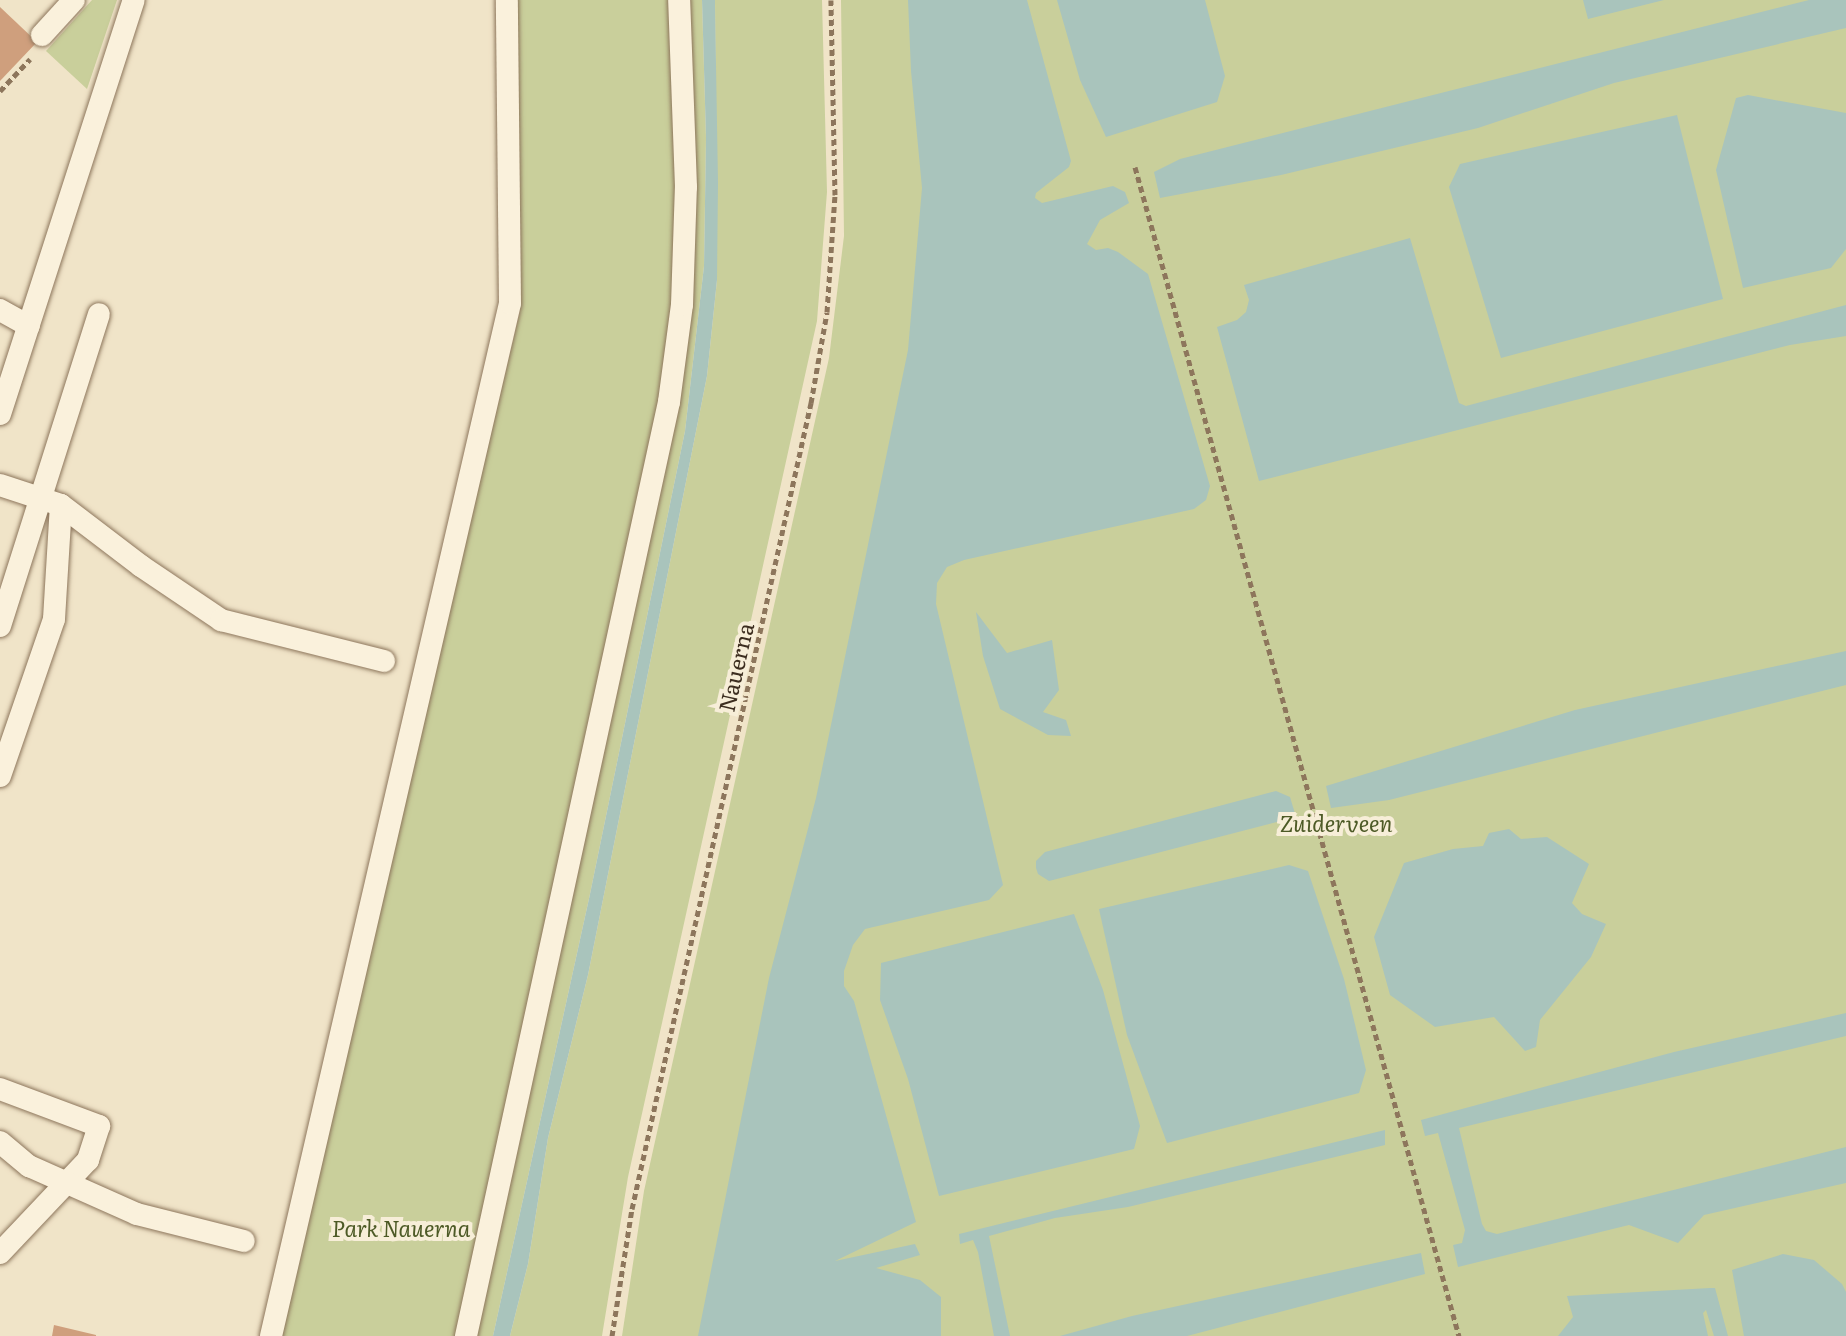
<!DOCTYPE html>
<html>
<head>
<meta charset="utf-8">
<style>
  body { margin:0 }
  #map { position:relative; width:1846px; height:1336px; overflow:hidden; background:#f0e4c8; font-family:Literata,serif }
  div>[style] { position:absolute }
  .green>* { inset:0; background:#c9cf9b }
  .water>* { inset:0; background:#a9c4bc }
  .building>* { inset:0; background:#cf9f7d }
  .path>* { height:5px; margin-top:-2.5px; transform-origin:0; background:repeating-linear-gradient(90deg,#8d765c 0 6px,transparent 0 10px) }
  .roads { filter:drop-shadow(0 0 2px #8d765c) drop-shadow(0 0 2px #8d765c) }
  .service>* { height:22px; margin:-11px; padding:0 11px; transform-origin:11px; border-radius:11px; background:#faf1dc }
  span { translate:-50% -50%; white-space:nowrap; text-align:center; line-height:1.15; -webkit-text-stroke:8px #f7eed8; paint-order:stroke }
  .street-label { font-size:22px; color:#3d2e20 }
  .park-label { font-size:22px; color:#4d5a26; font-style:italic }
</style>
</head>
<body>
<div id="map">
  <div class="green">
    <i style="clip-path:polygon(92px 0,117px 0,87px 89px,46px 51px)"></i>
    <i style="clip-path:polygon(515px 0,702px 0,706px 138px,704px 266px,685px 431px,590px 894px,493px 1336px,277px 1336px,520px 311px)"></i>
    <i style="clip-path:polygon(715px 0,822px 0,827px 192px,817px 321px,628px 1177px,602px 1336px,510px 1336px,528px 1264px,548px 1138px,588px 975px,707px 376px,717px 280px)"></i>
    <i style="clip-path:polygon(841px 0,1846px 0,1846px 1336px,622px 1336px,644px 1191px,829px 358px,844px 236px)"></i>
  </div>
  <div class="water">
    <i style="clip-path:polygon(702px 0,715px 0,715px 5px,718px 183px,717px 280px,707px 376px,588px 975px,548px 1138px,528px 1264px,510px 1336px,493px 1336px,590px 894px,685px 431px,704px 266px,706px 138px)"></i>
    <i style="clip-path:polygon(908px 0,1027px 0,1071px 161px,1069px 167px,1036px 193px,1035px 198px,1042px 203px,1113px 186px,1125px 192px,1129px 203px,1100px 220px,1087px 244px,1096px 250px,1108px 248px,1118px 252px,1148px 274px,1210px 486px,1206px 500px,1194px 509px,964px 560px,947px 567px,937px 583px,936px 604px,1003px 885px,989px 900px,865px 929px,853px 945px,844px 971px,844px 986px,854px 1001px,916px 1222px,835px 1261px,915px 1244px,920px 1255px,876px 1268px,920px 1280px,941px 1297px,941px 1336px,698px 1336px,769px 978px,816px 798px,908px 350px,922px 188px,911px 71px)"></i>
    <i style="clip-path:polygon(1057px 0,1205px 0,1225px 76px,1217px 102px,1106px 137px,1080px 80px)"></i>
    <i style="clip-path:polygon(1583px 0,1664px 0,1588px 19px)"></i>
    <i style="clip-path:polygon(1809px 0,1846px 0,1846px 28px,1614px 83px,1478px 128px,1281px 175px,1160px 198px,1154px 172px,1180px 159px)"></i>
    <i style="clip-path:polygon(1748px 95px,1846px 113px,1846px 249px,1831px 268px,1743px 288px,1716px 170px,1736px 98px)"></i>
    <i style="clip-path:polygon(1677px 115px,1723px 299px,1501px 358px,1449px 187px,1460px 164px)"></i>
    <i style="clip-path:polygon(1410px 238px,1459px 403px,1466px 406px,1846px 305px,1846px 336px,1790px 345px,1259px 481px,1217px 327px,1237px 320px,1246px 312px,1249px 300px,1244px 285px)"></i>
    <i style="clip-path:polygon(976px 612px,1007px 653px,1052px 640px,1059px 690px,1043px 712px,1066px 720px,1071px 736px,1048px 735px,1000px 709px,983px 656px)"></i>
    <i style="clip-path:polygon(1846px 651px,1846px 685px,1389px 800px,1331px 808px,1326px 786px,1575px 710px)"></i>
    <i style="clip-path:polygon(1276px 791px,1290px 797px,1296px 817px,1049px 881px,1038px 874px,1036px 868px,1036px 861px,1045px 852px)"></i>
    <i style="clip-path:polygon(1509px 829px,1521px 839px,1547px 837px,1589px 864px,1572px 903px,1582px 914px,1606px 924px,1591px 957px,1540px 1020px,1536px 1047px,1525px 1051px,1494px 1017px,1435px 1027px,1390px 995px,1374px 937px,1404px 863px,1453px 849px,1483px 846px,1489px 833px)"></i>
    <i style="clip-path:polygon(1289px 865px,1308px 871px,1344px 979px,1366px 1070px,1359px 1093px,1167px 1143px,1127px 1035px,1099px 909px)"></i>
    <i style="clip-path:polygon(1074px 914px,1103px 990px,1140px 1126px,1134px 1149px,939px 1196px,908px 1079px,880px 1000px,881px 963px)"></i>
    <i style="clip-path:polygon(1846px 1013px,1846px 1036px,1459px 1128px,1482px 1224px,1486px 1231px,1497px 1234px,1846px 1147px,1846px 1183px,1704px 1215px,1678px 1243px,1629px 1225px,1458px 1267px,1453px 1245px,1462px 1243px,1465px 1230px,1438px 1133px,1425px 1136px,1421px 1120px,1674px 1052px)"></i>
    <i style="clip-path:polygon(1385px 1130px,1385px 1145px,1128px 1207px,1055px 1218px,989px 1236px,1010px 1336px,994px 1336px,978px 1252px,973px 1240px,960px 1244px,959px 1234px)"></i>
    <i style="clip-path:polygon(1421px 1253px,1425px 1274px,1187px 1336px,1060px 1336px,1132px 1316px)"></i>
    <i style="clip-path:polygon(1783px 1254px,1814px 1260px,1842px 1284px,1846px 1292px,1846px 1336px,1744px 1336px,1732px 1270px)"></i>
    <i style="clip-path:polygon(1710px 1288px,1715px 1288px,1728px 1336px,1714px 1336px,1706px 1310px,1703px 1313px,1708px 1336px,1558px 1336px,1573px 1317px,1567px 1296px)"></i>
  </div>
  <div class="building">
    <i style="clip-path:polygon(0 7px,37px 42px,0 81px)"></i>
    <i style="clip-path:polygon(54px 1325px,96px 1335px,96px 1336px,52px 1336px)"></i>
  </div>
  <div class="path">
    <i style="left:0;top:91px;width:44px;rotate:-46.8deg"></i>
    <i style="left:1135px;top:167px;width:1213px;rotate:74.51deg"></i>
    <i style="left:612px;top:1336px;width:129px;rotate:-81.1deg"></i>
    <i style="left:632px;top:1209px;width:826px;rotate:-77.48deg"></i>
    <i style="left:811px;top:403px;width:92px;rotate:-80deg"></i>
    <i style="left:827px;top:312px;width:117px;rotate:-86.1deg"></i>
    <i style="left:835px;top:195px;width:195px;rotate:-91.2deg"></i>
  </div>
  <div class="roads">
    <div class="service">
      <i style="left:42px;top:35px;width:47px;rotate:-47.6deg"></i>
      <i style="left:0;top:310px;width:33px;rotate:29deg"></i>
      <i style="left:0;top:414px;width:435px;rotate:-72.1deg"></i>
      <i style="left:0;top:485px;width:64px;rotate:18.2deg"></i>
      <i style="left:61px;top:505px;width:101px;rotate:37.3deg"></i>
      <i style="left:141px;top:566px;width:97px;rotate:34deg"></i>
      <i style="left:221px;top:620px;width:168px;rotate:14.1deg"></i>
      <i style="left:0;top:626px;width:327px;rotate:-72.4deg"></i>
      <i style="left:0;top:776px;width:166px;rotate:-71deg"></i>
      <i style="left:54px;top:619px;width:114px;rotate:-86.5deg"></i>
      <i style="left:0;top:1089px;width:106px;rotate:20.5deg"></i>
      <i style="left:99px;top:1126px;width:36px;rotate:108deg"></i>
      <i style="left:88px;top:1160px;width:128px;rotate:133.4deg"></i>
      <i style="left:0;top:1142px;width:38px;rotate:40deg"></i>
      <i style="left:29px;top:1166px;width:118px;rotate:24deg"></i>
      <i style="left:137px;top:1214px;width:110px;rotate:14.2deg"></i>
      <i style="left:271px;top:1336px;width:1060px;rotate:-76.97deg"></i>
      <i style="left:510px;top:303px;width:303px;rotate:-90.6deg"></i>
      <i style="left:466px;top:1336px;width:956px;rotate:-77.74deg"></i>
      <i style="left:669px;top:402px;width:98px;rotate:-82.4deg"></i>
      <i style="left:682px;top:305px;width:118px;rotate:-88.1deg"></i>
      <i style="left:686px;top:187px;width:187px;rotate:-92.1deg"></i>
    </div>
  </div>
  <div class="street-label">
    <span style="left:735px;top:667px;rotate:-77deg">Nauerna</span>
  </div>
  <div class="park-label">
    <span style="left:1336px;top:823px">Zuiderveen</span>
    <span style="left:401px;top:1228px">Park Nauerna</span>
  </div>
</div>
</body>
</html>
